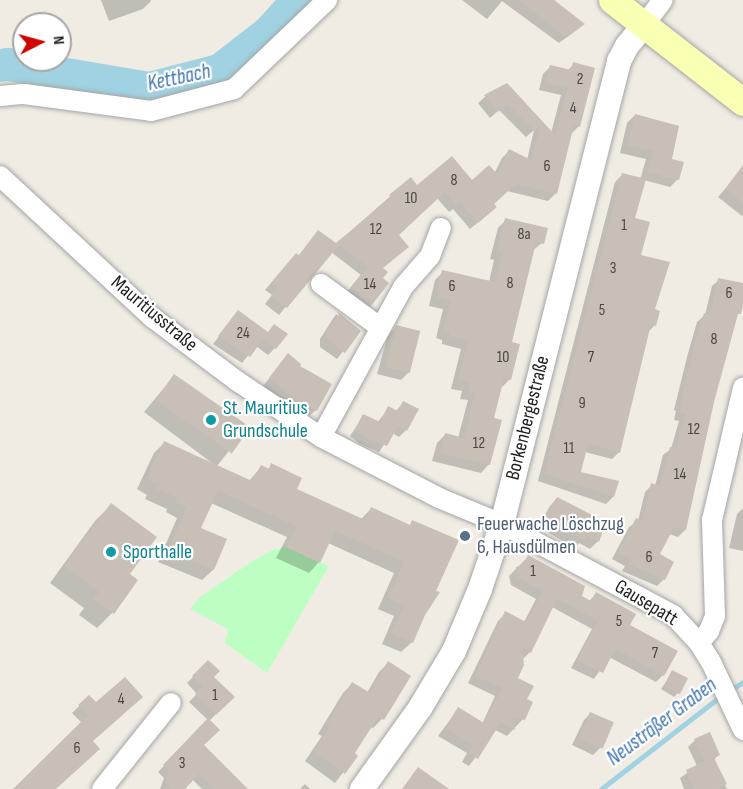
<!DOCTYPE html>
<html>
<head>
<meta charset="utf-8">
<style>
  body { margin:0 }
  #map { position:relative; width:743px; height:789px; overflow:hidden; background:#f0ece4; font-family:"Sofia Sans Condensed",sans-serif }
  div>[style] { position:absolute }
  .park>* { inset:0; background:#bdfec3 }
  .shadow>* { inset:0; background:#0003 }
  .stream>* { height:5px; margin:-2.5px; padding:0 2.5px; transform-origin:2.5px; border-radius:2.5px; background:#a0d2e2 }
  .river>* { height:33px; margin:-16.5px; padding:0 16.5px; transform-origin:16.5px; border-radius:16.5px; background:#a0d2e2 }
  .building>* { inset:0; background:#c8bfb6; transform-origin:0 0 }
  .roads { filter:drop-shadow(0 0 2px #a5a5a5) drop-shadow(0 0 2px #a5a5a5) }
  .minor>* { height:20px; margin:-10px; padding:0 10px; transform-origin:10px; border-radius:10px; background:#fff }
  .tertiary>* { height:24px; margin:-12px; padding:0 12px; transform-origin:12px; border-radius:12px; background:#fff }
  .secondary>* { height:27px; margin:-13.5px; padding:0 13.5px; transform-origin:13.5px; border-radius:13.5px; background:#f9ffb3 }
  .dots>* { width:16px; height:16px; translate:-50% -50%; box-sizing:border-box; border:3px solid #fff; border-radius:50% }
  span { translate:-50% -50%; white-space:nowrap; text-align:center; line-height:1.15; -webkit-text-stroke:4.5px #fff; paint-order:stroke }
  .number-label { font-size:16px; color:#484644 }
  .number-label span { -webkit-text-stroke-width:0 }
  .street-label { font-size:20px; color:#1e1e1e }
  .culture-label { font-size:20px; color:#0d838f }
  .left { translate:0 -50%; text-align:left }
  .service-label { font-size:20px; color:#4e5e75 }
  .water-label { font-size:21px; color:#4075af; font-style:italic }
  .north { position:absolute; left:12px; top:12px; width:60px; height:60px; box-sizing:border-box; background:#fff; border:2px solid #a5a5a5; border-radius:50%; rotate:84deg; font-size:16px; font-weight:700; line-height:24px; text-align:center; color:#1e1e1e }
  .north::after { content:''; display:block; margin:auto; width:21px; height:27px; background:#cd0400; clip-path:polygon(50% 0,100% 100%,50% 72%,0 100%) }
</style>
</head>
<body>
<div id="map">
  <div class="park">
    <i style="clip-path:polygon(286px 547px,329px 566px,267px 673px,225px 643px,228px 629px,190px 609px,200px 597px,254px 560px,273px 550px)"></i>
  </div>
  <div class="shadow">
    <i style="clip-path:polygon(101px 0,151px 0,151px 1px,143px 9px,109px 21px)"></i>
    <i style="clip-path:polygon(462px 0,551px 0,583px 25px,559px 43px,502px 1px,487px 19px)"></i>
    <i style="clip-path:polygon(574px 64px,579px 126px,571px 134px,555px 194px,548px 201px,507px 191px,493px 204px,488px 214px,470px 229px,453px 209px,449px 212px,437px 198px,397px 236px,381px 269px,381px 278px,370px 305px,363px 312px,344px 296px,361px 275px,331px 252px,279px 315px,265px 304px,272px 295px,265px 290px,289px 262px,298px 256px,336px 244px,410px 179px,417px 187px,472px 182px,494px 174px,502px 158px,509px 151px,527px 160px,534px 130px,526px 137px,499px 110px,490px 118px,478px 103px,485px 97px,507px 85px,551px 133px,561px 95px,539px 90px,543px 74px,550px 67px,567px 71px)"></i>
    <i style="clip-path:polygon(635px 115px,670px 160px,678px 179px,670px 187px,644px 180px,634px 219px,655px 325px,648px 332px,619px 452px,612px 459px,585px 452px,580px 473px,617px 482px,613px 497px,606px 504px,538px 481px,615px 182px,622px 175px,640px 180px,646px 159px,620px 153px,627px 123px)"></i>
    <i style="clip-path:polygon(743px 168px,743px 215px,742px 216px,718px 197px)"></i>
    <i style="clip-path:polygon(506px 220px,542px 243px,532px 251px,510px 343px,510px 379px,501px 388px,492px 420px,489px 464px,481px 473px,432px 461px,437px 443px,445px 435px,458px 438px,468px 400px,460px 399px,462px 391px,451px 389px,461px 349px,442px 344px,442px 340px,436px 338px,443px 309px,429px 306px,435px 280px,443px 272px,489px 282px,494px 260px,490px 259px,498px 228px)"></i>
    <i style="clip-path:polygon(719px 280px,743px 285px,743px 295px,713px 401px,685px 530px,678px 537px,669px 534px,658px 555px,664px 579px,657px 586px,622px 571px,625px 566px,612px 559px,629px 527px,638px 521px,645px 492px,652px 485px,655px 486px,663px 455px,671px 449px,679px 421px,674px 420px,676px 411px,674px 410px,687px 357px,697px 322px,705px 315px,712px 286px)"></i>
    <i style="clip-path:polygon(238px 312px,275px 348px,268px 355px,256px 346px,242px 363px,213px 344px)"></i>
    <i style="clip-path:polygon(336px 314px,359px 331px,337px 359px,320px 347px,320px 339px)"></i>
    <i style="clip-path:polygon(396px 327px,409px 372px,401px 380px,377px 374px,388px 335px)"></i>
    <i style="clip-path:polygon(288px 355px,297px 366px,316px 410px,308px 417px,287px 405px,263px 386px)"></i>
    <i style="clip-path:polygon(174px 376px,248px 427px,217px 466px,249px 481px,261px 467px,267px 470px,272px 465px,296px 490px,360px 520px,371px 509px,409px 526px,413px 521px,424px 614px,412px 642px,401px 652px,382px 644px,394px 616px,378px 609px,394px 573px,328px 543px,319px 562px,309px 573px,276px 558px,287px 537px,211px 503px,199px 529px,225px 540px,213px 570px,202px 580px,158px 562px,177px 518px,166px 512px,167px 509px,145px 499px,147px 495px,137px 489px,154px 453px,164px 443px,212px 463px,144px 412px)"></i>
    <i style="clip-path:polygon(403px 403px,406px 430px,399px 437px,392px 433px,379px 452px,360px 444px,350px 436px,364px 415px,377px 423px,389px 408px,396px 411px)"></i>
    <i style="clip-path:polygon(557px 498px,598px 541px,590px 549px,579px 543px,575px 548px,538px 527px,550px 506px)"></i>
    <i style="clip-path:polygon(111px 505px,128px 575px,112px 613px,97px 628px,79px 615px,84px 608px,50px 583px,95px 521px)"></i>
    <i style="clip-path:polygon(743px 508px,743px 551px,729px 548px,737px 514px)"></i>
    <i style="clip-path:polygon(528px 557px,580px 597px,589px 601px,596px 594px,628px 626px,663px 675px,656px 682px,609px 657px,594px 679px,571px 668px,592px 629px,552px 607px,530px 652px,522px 660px,516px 679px,525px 700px,523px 719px,507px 736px,495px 730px,469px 766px,462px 762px,467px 753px,438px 736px,458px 709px,482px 724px,495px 696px,468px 683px,498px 621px,506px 613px,524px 622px,536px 599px,511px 585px,509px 576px)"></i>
    <i style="clip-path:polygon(208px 662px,212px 677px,233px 697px,209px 721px,202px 745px,246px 789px,202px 789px,192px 779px,183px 789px,160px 789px,164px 778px,158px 772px,208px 720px,189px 702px,197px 694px,187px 683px)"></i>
    <i style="clip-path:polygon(388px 663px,409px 676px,382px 719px,373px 728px,370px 727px,353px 754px,356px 756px,335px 783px,305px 761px,322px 736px,318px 734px,343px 693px,352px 684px,367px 693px,379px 672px)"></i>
    <i style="clip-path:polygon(673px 672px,678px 693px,674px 697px,661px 689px)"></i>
    <i style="clip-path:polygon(89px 697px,91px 742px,55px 789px,15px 789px,82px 723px,72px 713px)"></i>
    <i style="clip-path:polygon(591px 713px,612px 723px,600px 748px,593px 755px,572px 745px,584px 720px)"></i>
    <i style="clip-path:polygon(695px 740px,718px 755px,714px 760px,727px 789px,684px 789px,680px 778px,697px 766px,688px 747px)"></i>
    <i style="clip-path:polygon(305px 784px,310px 789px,300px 789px)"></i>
  </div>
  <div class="stream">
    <i style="left:729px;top:691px;width:17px;rotate:-33deg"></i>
    <i style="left:601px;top:789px;width:152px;rotate:-37.8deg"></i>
  </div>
  <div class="river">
    <i style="left:0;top:65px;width:7px;rotate:-8deg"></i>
    <i style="left:7px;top:64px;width:144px;rotate:9.6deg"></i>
    <i style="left:149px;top:88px;width:72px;rotate:-14.4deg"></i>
    <i style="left:219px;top:70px;width:62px;rotate:-37.8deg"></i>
    <i style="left:268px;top:32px;width:43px;rotate:-47.8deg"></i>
  </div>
  <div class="building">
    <i style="clip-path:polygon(519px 0,554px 0,585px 24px,566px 38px)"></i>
    <i style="clip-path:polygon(573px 62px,595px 68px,580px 127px,574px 125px,557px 194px,516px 184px,494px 204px,497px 207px,478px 223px,461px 203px,457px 206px,445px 192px,399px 235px,409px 247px,383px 268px,388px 272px,383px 278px,389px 283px,371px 306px,350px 288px,367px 267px,339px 245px,287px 308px,271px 296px,278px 287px,271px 283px,296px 253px,299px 255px,318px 230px,336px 243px,391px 197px,389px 195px,411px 177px,417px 185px,452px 156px,472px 180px,489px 165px,497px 174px,509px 149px,531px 160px,540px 126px,534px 131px,507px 104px,498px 112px,484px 95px,507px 83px,555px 135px,567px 88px,545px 83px,550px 65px,571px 70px)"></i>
    <i style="clip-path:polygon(635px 114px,679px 126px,672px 159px,684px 162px,679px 180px,647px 172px,653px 151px,627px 145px)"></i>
    <i style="clip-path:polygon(743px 165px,743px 203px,725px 189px)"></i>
    <i style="clip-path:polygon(622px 173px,646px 179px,635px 218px,650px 222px,641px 255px,670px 262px,655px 309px,660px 311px,656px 326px,651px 324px,620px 453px,588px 444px,581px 472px,619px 481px,614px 497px,544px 474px)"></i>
    <i style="clip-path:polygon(505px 218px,548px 228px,544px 244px,536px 242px,532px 259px,512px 342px,520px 344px,511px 380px,504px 378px,494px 418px,502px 420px,490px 465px,440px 453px,445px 433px,464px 438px,475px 392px,468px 391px,470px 383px,458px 380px,468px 341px,449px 336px,450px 332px,443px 330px,450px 301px,436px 297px,442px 270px,495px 282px,502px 252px,497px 251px)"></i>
    <i style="clip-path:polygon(718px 278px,743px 283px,743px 305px,741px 314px,738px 314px,714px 402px,686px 530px,674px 527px,660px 554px,674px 562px,665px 580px,628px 564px,631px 559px,618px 552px,636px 518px,642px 521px,651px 483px,660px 486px,670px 447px,676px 448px,685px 414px,680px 413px,682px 404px,680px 403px,693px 349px,704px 313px,710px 315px)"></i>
    <i style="clip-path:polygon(238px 310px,268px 332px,274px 324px,288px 334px,276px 349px,263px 339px,250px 357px,218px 336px)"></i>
    <i style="clip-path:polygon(337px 311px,361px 331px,345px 353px,327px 340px,326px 331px,339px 315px)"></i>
    <i style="left:396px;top:325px;width:25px;height:43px;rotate:14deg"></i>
    <i style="clip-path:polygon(288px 353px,301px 364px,300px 366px,332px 384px,317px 411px,294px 398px,269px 378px)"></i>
    <i style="left:174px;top:374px;width:93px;height:32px;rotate:35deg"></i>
    <i style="clip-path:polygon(403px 401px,419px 409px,407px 431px,398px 426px,387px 446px,367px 438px,355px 429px,363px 414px,380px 422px,388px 406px,398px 411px)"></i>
    <i style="clip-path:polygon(164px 441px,252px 481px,261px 465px,269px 469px,271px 463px,302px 478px,297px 489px,365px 520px,371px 507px,410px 525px,412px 520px,459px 540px,436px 591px,440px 592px,425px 615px,413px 643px,391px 633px,404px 606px,388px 598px,404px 562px,335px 531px,320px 563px,286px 547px,296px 526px,218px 491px,201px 528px,227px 539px,214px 570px,168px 552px,186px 507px,175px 502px,177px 498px,155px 488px,157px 484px,147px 478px)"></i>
    <i style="clip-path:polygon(557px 497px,606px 522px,599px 542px,587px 536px,584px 541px,545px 519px)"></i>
    <i style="clip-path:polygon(111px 503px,157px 537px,130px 574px,138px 580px,114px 614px,93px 599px,99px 592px,64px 566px)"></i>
    <i style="clip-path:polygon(528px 555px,585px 586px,582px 596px,591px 601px,596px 592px,636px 614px,630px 625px,678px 651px,664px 676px,615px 649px,603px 673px,577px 660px,598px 621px,557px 599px,531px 653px,522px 648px,524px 665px,518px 678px,534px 686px,527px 699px,533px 702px,525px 720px,514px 718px,515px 730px,501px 722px,478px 759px,469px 754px,473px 745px,445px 728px,458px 707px,484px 723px,502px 688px,475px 676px,505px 611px,526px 622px,543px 591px,518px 578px,516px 567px,523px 565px)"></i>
    <i style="clip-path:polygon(208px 660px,220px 671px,214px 677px,235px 697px,216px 715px,195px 694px,203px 686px,192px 676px)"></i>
    <i style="clip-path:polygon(388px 661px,411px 676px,384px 720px,378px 717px,355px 753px,358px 756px,345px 774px,313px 751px,330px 727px,326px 724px,352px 682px,370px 693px)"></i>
    <i style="left:672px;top:670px;width:18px;height:18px;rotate:27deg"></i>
    <i style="clip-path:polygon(125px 677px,143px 697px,93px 741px,100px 749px,56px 789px,13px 789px,88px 715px,78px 705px,89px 695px,96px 702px)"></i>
    <i style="left:590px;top:712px;width:26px;height:29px;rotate:23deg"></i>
    <i style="clip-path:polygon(208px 718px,220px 730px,204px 745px,248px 789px,214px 789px,199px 774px,185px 789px,172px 789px,165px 782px,169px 771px,163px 765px)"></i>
    <i style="clip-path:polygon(710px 732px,720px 755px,714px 758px,727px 784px,716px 789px,694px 789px,686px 770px,705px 761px,694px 739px)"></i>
    <i style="clip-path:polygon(418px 767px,449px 789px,402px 789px)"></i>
  </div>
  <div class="roads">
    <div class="minor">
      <i style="left:644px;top:25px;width:31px;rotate:-53deg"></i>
      <i style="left:0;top:96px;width:24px;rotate:-5deg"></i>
      <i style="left:24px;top:94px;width:128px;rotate:7.6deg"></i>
      <i style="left:151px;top:111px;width:86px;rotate:-14.8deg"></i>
      <i style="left:234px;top:89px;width:129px;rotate:-43.7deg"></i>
      <i style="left:0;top:176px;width:209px;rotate:42.9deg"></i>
      <i style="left:153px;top:318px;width:105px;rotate:36.9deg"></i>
      <i style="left:237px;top:381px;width:101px;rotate:33.7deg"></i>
      <i style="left:321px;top:437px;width:133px;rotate:27.3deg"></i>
      <i style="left:439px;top:498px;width:68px;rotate:22.4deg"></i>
      <i style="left:502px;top:524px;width:194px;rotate:28deg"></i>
      <i style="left:673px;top:615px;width:38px;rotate:47deg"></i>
      <i style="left:699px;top:643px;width:22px;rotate:58deg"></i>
      <i style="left:711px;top:662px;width:75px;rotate:64.8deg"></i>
      <i style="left:321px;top:284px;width:74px;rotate:36.3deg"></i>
      <i style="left:321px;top:437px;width:171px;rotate:-61.3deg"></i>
      <i style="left:403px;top:287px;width:41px;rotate:-48.9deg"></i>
      <i style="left:430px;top:256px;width:30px;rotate:-69deg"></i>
      <i style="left:699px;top:643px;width:16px;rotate:-50deg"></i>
      <i style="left:709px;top:631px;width:16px;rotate:-68deg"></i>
      <i style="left:715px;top:616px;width:96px;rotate:-91.8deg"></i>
      <i style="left:712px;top:520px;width:136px;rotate:-76.8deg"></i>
      <i style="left:102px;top:789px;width:110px;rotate:-51.3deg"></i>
    </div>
    <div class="tertiary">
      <i style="left:362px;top:789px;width:100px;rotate:-54.4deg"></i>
      <i style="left:420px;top:708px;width:66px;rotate:-59.2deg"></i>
      <i style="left:454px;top:651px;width:67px;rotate:-67.2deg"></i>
      <i style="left:480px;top:589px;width:69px;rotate:-71.3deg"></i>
      <i style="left:502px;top:524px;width:478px;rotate:-75.8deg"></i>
      <i style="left:619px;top:61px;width:17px;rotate:-62deg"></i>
      <i style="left:627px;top:46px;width:27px;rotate:-51deg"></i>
    </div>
    <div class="secondary">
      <i style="left:612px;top:0;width:166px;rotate:37.9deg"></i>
    </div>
  </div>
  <div class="dots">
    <i style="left:211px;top:420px;background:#0f9aa8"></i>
    <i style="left:465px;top:536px;background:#5c6f8a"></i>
    <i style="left:111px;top:552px;background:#0f9aa8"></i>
  </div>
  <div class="number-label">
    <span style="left:580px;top:80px">2</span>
    <span style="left:573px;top:109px">4</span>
    <span style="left:547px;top:167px">6</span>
    <span style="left:454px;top:181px">8</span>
    <span style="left:411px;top:199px">10</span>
    <span style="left:624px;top:226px">1</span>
    <span style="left:376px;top:230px">12</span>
    <span style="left:524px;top:235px">8a</span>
    <span style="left:613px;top:269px">3</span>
    <span style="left:510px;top:284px">8</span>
    <span style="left:370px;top:285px">14</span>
    <span style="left:452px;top:287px">6</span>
    <span style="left:729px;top:294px">6</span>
    <span style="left:602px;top:311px">5</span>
    <span style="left:243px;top:334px">24</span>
    <span style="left:714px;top:340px">8</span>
    <span style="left:503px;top:358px">10</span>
    <span style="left:591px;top:358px">7</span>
    <span style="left:582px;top:404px">9</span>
    <span style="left:694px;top:430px">12</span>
    <span style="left:479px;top:444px">12</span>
    <span style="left:569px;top:449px">11</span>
    <span style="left:680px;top:475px">14</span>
    <span style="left:649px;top:558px">6</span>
    <span style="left:533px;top:572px">1</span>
    <span style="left:619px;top:622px">5</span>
    <span style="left:655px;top:654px">7</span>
    <span style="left:215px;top:696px">1</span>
    <span style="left:121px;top:700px">4</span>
    <span style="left:77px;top:749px">6</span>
    <span style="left:182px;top:764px">3</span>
  </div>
  <div class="street-label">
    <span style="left:154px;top:314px;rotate:40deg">Mauritiusstraße</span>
    <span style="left:528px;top:418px;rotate:-76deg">Borkenbergestraße</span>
    <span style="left:646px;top:603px;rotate:31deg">Gausepatt</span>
  </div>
  <div class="culture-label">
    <span class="left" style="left:223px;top:420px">St. Mauritius<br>Grundschule</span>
    <span class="left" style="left:123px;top:552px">Sporthalle</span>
  </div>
  <div class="service-label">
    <span class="left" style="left:477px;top:536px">Feuerwache Löschzug<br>6, Hausdülmen</span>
  </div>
  <div class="water-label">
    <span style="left:179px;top:78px;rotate:-12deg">Kettbach</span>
    <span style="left:662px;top:722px;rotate:-37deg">Neusträßer Graben</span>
  </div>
  <div class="north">N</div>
</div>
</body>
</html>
